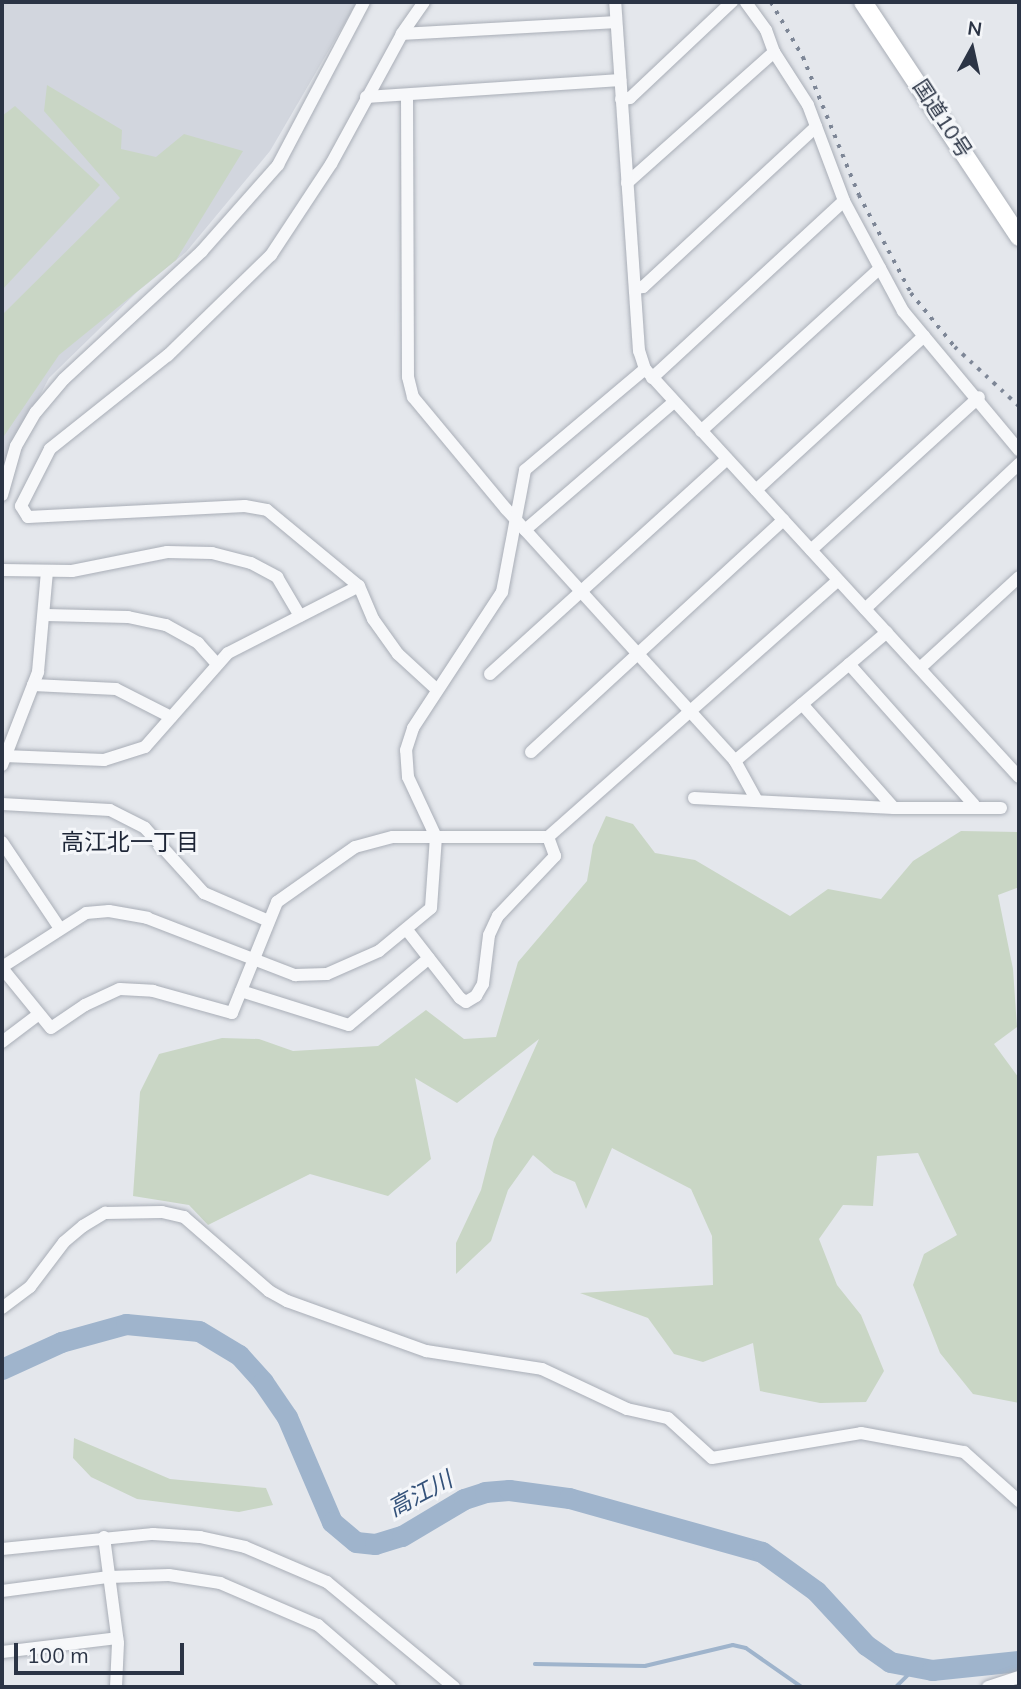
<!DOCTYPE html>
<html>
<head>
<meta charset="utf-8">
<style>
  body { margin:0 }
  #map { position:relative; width:1021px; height:1689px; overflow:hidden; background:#e4e7ec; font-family:Mulish,"Noto Sans JP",sans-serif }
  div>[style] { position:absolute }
  .built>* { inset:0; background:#d2d6de }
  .green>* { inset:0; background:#c9d6c5 }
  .stream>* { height:3.5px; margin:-1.75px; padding:0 1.75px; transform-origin:1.75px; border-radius:1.75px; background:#9fb4cc }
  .river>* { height:21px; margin:-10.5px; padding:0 10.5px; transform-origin:10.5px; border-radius:10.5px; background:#9fb4cc }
  .roads { filter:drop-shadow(0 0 2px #a9aeb7) drop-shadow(0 0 2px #a9aeb7) }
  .minor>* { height:12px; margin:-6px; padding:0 6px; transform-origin:6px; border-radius:6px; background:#f7f8fa }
  .highway>* { height:18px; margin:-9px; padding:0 9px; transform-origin:9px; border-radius:9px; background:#fff }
  .rail>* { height:3.5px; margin-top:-1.75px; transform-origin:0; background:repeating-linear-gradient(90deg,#7d8696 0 3.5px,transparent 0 10.5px) }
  span { translate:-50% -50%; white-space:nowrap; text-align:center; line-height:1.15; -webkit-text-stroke:6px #f4f6f9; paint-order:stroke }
  .street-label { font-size:21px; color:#2b3445 }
  .neighbourhood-label { font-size:23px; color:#1d2536 }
  .water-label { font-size:23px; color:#34527a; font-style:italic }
  .frame { position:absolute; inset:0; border:4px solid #2b3445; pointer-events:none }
  .north { position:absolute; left:937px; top:14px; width:70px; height:70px; -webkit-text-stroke:5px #f4f6f9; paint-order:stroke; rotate:8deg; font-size:19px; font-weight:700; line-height:28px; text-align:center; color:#2b3445 }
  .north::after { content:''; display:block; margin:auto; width:24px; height:32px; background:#2b3445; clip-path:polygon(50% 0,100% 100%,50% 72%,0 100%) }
  .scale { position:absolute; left:14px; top:1643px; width:170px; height:32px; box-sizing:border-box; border:4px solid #2b3445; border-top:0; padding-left:9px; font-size:21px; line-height:24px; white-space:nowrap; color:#2b3445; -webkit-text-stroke:5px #f4f6f9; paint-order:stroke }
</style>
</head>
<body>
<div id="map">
  <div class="built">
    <i style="clip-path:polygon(2px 2px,357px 2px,270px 151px,186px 252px,137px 292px,49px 378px,2px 468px)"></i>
  </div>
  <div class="green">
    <i style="clip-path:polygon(47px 85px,122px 130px,121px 149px,156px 157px,184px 134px,243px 151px,176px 260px,59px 355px,2px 439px,2px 315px,120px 198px,44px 111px)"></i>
    <i style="clip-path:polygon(15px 106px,100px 185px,2px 290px,2px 116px)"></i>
    <i style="clip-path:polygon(606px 816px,633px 824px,655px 853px,695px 860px,790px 916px,828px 889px,881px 899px,913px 861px,961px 831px,1019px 832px,1019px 887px,998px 895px,1013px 969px,1017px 1027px,994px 1044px,1019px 1078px,1019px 1403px,973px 1394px,940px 1353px,913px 1285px,924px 1254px,957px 1235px,918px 1153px,877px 1156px,873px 1206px,843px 1205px,819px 1239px,837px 1285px,861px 1315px,884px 1371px,866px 1402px,820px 1403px,760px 1391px,753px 1343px,703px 1362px,674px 1354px,648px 1318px,580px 1293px,713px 1285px,712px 1236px,691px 1189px,612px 1148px,586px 1209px,575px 1182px,554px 1173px,533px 1155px,508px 1190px,491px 1241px,456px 1274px,456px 1243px,481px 1190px,494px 1139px,539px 1039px,457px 1103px,415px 1078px,431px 1159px,388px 1196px,310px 1174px,208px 1225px,189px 1205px,133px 1196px,140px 1092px,159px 1054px,222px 1038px,259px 1039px,293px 1051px,378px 1046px,426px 1010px,464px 1039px,496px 1037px,518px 962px,587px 881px,593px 845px)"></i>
    <i style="clip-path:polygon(74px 1438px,170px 1479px,266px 1488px,273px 1505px,239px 1512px,137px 1499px,91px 1477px,73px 1458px)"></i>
  </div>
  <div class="stream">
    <i style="left:535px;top:1664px;width:110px;rotate:1deg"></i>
    <i style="left:645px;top:1666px;width:90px;rotate:-13.4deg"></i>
    <i style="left:733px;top:1645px;width:13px;rotate:13deg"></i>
    <i style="left:746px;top:1648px;width:68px;rotate:34.9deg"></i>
    <i style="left:896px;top:1687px;width:24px;rotate:-45deg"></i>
  </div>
  <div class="river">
    <i style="left:2px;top:1369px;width:65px;rotate:-24.6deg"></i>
    <i style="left:61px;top:1342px;width:67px;rotate:-15.5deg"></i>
    <i style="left:126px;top:1324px;width:73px;rotate:5.5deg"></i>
    <i style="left:199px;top:1331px;width:47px;rotate:31deg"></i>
    <i style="left:239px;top:1355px;width:36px;rotate:48deg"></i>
    <i style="left:263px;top:1382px;width:42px;rotate:55.6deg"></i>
    <i style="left:287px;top:1417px;width:114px;rotate:66.8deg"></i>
    <i style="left:332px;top:1522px;width:31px;rotate:40deg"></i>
    <i style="left:356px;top:1542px;width:19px;rotate:6deg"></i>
    <i style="left:375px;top:1544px;width:28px;rotate:-17deg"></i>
    <i style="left:402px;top:1536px;width:72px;rotate:-30.8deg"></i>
    <i style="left:464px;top:1499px;width:22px;rotate:-18deg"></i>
    <i style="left:485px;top:1492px;width:24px;rotate:-5deg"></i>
    <i style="left:509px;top:1490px;width:61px;rotate:7.6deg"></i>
    <i style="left:569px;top:1498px;width:200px;rotate:15.6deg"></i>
    <i style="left:762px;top:1552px;width:67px;rotate:35.8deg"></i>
    <i style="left:816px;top:1591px;width:74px;rotate:47.2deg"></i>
    <i style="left:866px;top:1645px;width:29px;rotate:35deg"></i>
    <i style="left:890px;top:1662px;width:43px;rotate:10.8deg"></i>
    <i style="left:932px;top:1670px;width:87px;rotate:-5.9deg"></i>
  </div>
  <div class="roads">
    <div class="minor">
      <i style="left:424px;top:2px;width:39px;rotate:125deg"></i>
      <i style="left:402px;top:34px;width:148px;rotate:118.6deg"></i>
      <i style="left:331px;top:164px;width:109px;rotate:123.4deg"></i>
      <i style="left:271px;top:255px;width:144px;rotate:135.8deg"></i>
      <i style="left:168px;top:355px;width:151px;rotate:141.5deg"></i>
      <i style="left:50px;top:449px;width:64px;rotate:117deg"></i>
      <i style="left:21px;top:506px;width:13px;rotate:58deg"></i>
      <i style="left:28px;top:517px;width:217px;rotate:-2.9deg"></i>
      <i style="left:245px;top:506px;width:22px;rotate:10deg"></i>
      <i style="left:267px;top:510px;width:119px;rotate:39.6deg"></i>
      <i style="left:359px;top:586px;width:36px;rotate:67deg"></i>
      <i style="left:373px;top:619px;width:43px;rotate:54.5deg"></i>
      <i style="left:398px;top:654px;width:52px;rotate:42.6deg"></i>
      <i style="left:402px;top:34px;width:214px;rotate:-3.2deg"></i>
      <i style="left:774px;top:52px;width:63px;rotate:57.3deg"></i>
      <i style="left:808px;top:105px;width:103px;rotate:69.4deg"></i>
      <i style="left:844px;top:201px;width:125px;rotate:61.8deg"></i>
      <i style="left:903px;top:311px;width:181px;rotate:50.2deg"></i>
      <i style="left:407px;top:95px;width:282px;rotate:89.8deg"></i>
      <i style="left:408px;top:377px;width:21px;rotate:76deg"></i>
      <i style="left:413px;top:397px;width:146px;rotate:50.3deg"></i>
      <i style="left:506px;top:509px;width:341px;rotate:47.7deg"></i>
      <i style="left:735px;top:761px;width:43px;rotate:61.1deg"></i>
      <i style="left:366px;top:97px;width:255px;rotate:-3.8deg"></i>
      <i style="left:621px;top:99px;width:9px;rotate:-6deg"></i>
      <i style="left:630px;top:98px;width:140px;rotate:-43.3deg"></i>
      <i style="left:627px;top:183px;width:197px;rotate:-41.7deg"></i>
      <i style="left:774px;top:52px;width:23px;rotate:-110deg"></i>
      <i style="left:766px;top:30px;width:34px;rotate:-126deg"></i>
      <i style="left:635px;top:288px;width:8px;rotate:-7deg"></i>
      <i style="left:643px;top:287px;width:236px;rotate:-42.8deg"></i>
      <i style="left:645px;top:369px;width:553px;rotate:47.49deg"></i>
      <i style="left:652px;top:378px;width:261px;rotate:-42.7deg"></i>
      <i style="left:701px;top:431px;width:242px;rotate:-42.3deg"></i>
      <i style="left:756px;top:490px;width:228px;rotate:-42.5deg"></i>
      <i style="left:2px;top:495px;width:51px;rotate:-74.1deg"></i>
      <i style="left:16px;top:446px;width:39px;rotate:-60deg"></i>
      <i style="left:36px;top:412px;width:43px;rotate:-49.7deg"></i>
      <i style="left:64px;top:379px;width:188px;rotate:-42.8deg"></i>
      <i style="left:202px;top:251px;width:115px;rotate:-48.5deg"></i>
      <i style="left:278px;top:165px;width:184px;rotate:-62.2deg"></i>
      <i style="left:525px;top:530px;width:196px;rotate:-40.7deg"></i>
      <i style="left:811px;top:550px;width:227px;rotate:-42.3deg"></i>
      <i style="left:2px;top:570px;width:70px;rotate:0.8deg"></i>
      <i style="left:72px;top:571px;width:97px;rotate:-11.3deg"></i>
      <i style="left:167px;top:552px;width:45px;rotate:1.3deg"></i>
      <i style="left:212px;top:553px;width:40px;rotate:14.4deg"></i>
      <i style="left:251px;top:563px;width:30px;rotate:28deg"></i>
      <i style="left:277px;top:577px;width:45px;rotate:59.5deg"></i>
      <i style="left:865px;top:609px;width:212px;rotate:-43.3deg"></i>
      <i style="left:46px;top:615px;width:82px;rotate:1.4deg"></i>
      <i style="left:128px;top:617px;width:39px;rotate:12deg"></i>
      <i style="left:166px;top:625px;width:37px;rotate:29deg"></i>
      <i style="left:198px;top:643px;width:27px;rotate:48deg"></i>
      <i style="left:849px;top:664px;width:188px;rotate:48.4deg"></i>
      <i style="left:920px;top:668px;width:134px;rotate:-42.6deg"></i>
      <i style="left:490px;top:674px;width:320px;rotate:-42.2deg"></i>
      <i style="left:33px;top:685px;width:83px;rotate:2.8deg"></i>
      <i style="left:116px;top:689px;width:62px;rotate:27deg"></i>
      <i style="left:802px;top:704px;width:139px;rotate:48.5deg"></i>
      <i style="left:531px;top:752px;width:343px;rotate:-42.6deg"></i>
      <i style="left:4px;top:756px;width:100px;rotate:2.3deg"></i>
      <i style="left:104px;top:760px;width:43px;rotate:-17.6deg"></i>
      <i style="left:145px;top:747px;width:125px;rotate:-48.6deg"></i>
      <i style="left:228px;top:653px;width:147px;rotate:-27.1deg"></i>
      <i style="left:735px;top:761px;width:199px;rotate:-40.3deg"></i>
      <i style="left:2px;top:765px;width:100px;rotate:-68.8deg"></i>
      <i style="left:38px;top:672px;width:100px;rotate:-84.9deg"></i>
      <i style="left:694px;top:798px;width:200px;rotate:2.9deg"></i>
      <i style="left:894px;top:808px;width:107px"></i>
      <i style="left:2px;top:804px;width:108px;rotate:3.2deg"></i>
      <i style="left:110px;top:810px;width:39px;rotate:27deg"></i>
      <i style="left:145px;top:828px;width:88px;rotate:47.8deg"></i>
      <i style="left:204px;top:893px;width:68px;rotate:23.5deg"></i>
      <i style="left:2px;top:842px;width:102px;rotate:56.2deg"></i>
      <i style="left:407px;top:930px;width:86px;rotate:52.1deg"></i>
      <i style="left:460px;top:998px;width:7px;rotate:34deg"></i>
      <i style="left:466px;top:1002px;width:12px;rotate:-31deg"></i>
      <i style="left:476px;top:996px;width:14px;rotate:-60deg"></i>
      <i style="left:483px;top:984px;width:49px;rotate:-83deg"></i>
      <i style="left:489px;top:935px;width:21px;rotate:-65deg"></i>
      <i style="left:498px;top:916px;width:83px;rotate:-46.5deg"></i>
      <i style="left:555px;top:856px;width:20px;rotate:-110deg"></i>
      <i style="left:2px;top:967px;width:100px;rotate:-32.7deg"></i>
      <i style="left:86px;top:913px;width:23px;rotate:-5deg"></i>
      <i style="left:109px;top:911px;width:39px;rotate:10deg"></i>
      <i style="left:147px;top:918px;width:159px;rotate:21.1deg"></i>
      <i style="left:295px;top:975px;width:32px;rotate:-2deg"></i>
      <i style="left:327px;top:974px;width:57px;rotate:-23.9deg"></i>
      <i style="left:379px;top:951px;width:67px;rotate:-39.6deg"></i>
      <i style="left:431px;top:908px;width:71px;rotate:-86deg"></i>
      <i style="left:436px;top:837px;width:66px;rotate:-115deg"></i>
      <i style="left:408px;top:777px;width:27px;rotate:-94deg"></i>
      <i style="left:406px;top:750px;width:23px;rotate:-72deg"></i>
      <i style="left:413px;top:728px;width:163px;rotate:-56.8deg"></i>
      <i style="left:502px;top:592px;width:124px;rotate:-79.3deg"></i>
      <i style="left:525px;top:470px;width:157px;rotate:-40.1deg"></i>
      <i style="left:645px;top:369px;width:19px;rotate:-108deg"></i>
      <i style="left:639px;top:351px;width:350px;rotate:-93.9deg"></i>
      <i style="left:2px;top:968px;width:77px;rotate:50.8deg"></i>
      <i style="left:51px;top:1028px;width:41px;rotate:-34.1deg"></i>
      <i style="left:85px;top:1005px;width:38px;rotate:-25deg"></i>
      <i style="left:120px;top:989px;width:33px;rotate:3deg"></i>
      <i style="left:153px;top:991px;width:82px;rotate:15.6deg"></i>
      <i style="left:232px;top:1013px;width:120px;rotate:-67.9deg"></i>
      <i style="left:277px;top:902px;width:95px;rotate:-35.2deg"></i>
      <i style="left:355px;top:847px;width:39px;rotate:-15deg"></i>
      <i style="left:393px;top:837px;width:155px"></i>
      <i style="left:548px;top:837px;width:387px;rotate:-41.5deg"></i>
      <i style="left:241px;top:991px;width:113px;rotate:17.5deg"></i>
      <i style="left:349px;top:1025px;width:104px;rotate:-39.9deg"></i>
      <i style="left:2px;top:1042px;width:46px;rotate:-37.1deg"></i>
      <i style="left:2px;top:1308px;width:35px;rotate:-37deg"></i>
      <i style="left:30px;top:1287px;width:56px;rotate:-52.9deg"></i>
      <i style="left:64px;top:1242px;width:25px;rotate:-40deg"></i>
      <i style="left:83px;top:1226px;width:26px;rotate:-31deg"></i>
      <i style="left:105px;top:1213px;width:57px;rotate:-1deg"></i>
      <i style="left:162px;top:1212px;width:23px;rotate:13deg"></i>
      <i style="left:184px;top:1217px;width:113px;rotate:41deg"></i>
      <i style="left:269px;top:1291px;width:21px;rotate:29deg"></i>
      <i style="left:287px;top:1301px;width:148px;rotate:19.8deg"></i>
      <i style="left:426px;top:1351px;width:117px;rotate:8.8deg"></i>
      <i style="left:542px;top:1369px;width:94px;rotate:25.2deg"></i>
      <i style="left:627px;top:1409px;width:42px;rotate:12.4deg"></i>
      <i style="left:668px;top:1418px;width:59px;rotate:42.3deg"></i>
      <i style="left:712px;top:1458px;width:151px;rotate:-9.5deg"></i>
      <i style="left:861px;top:1433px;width:105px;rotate:10.5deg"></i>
      <i style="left:964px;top:1452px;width:74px;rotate:41.7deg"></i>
      <i style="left:104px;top:1537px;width:107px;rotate:82.5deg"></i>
      <i style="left:118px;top:1643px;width:44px;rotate:92.6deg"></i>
      <i style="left:2px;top:1549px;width:152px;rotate:-5.7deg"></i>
      <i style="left:153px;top:1534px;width:47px;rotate:3.7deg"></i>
      <i style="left:200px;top:1537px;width:46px;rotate:12.5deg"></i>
      <i style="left:245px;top:1547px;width:89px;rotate:23.1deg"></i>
      <i style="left:327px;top:1582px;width:165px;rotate:39.6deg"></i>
      <i style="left:2px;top:1591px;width:108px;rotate:-7.5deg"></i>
      <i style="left:109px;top:1577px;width:60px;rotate:-1.9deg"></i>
      <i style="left:169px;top:1575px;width:52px;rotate:8.9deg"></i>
      <i style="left:220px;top:1583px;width:107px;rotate:23.2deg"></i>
      <i style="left:318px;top:1625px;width:95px;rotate:40.7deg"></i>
      <i style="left:2px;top:1652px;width:116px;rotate:-6.9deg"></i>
      <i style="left:988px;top:1687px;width:33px;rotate:-18deg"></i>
    </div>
    <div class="highway">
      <i style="left:863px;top:2px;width:282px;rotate:56.4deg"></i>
    </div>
  </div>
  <div class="rail">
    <i style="left:771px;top:2px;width:64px;rotate:59.8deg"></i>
    <i style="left:803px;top:57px;width:149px;rotate:67.9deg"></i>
    <i style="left:859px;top:195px;width:111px;rotate:62deg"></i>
    <i style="left:911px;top:293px;width:70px;rotate:50.8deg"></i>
    <i style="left:955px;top:347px;width:87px;rotate:42.7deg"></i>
  </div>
  <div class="street-label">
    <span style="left:943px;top:118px;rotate:57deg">国道10号</span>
  </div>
  <div class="neighbourhood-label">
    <span style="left:130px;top:842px">高江北一丁目</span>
  </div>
  <div class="water-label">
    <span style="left:420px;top:1494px;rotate:-28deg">高江川</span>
  </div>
  <div class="frame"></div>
  <div class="north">N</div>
  <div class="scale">100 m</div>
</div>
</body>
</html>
